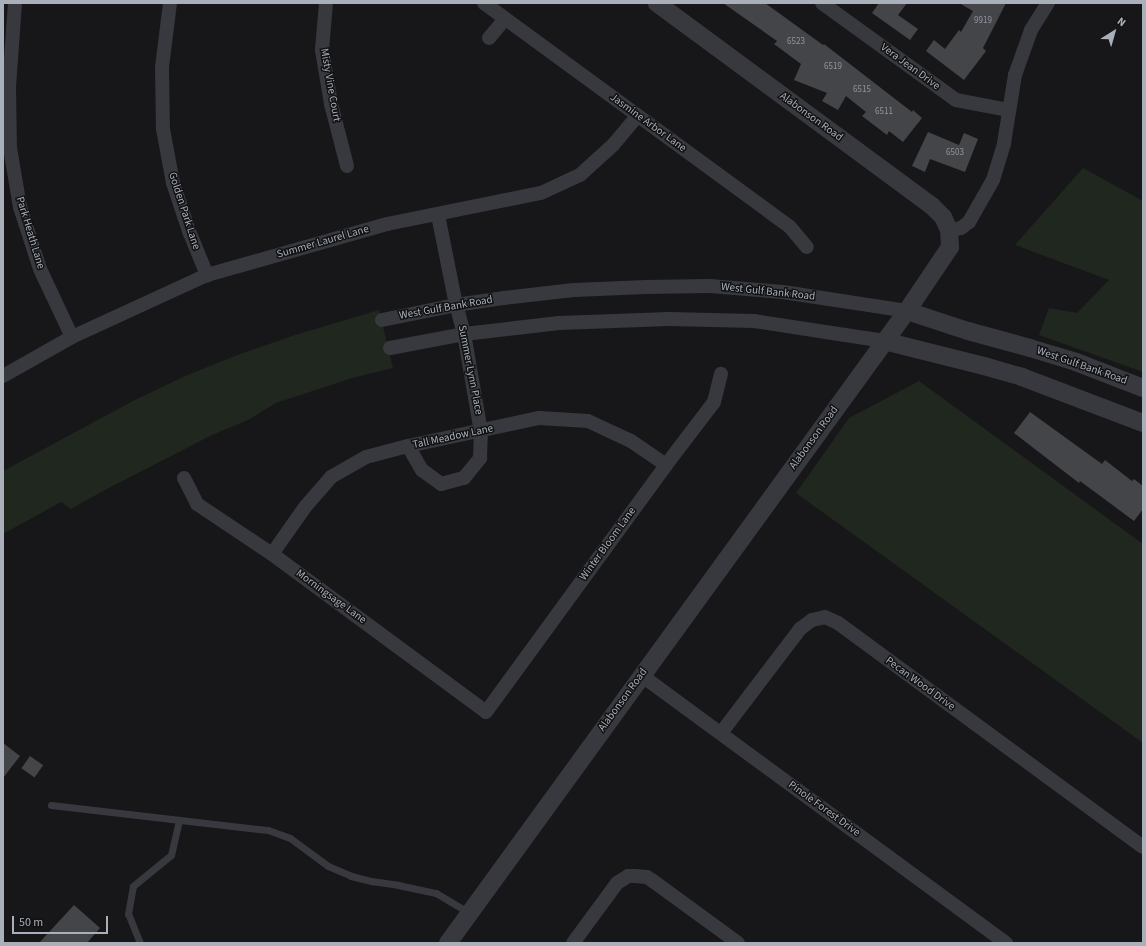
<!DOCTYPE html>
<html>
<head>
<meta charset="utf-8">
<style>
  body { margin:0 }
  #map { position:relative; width:1146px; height:946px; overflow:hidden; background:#171719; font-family:"Source Sans 3",sans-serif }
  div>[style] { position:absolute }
  .green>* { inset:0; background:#1f271f }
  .building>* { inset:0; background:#434549; transform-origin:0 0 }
  .service>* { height:7px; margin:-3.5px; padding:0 3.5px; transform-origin:3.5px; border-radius:3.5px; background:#38393e }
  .minor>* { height:14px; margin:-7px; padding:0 7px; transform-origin:7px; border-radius:7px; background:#38393e }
  .tertiary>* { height:18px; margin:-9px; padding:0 9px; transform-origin:9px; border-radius:9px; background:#38393e }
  span { translate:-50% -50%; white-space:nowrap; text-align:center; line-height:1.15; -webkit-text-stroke:3px #121214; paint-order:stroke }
  .number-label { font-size:9px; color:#90959d }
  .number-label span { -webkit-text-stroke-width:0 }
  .street-label { font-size:11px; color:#a9b0b9 }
  .frame { position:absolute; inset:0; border:4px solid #a9b0b9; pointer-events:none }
  .north { position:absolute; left:1094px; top:12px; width:40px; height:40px; -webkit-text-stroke:3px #121214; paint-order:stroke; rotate:37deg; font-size:11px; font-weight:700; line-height:16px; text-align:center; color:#a9b0b9 }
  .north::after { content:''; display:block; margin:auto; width:14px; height:18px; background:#a9b0b9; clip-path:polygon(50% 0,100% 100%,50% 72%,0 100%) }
  .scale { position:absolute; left:12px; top:916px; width:96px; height:18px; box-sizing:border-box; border:2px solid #a9b0b9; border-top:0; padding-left:5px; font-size:12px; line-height:14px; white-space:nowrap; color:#a9b0b9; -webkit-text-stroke:3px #121214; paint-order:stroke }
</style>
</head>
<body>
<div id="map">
  <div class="green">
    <i style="clip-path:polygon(1083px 168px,1143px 201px,1143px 372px,1039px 335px,1049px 308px,1077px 313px,1109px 280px,1015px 245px)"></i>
    <i style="clip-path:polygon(379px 310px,393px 368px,352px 378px,276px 403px,248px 420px,212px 435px,103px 491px,71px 509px,61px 502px,3px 534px,3px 471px,133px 401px,185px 376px,240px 354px,295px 335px)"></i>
    <i style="clip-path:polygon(919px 381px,1143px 544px,1143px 743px,796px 493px,849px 418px)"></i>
  </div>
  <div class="building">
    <i style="clip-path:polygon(723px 3px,765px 3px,823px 45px,824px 44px,912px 112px,913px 110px,922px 118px,903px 142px,889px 131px,887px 135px,862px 116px,866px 112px,846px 96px,838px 110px,822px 101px,827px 93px,794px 80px,801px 64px,774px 44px,777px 41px)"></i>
    <i style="clip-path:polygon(879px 3px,907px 3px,898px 15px,918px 29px,910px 40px,872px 13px)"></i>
    <i style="clip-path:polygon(959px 3px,1006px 3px,983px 48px,986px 51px,964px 80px,926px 51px,934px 40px,945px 49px,959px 30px,961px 32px,973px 11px)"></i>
    <i style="clip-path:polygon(928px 132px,959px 145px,964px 133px,978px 139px,965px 172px,930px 159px,925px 172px,912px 166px)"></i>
    <i style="clip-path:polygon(1030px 412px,1102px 464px,1105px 460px,1132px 481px,1134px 479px,1143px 486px,1143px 509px,1134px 521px,1080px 481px,1079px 483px,1014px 433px)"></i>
    <i style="clip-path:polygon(3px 743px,20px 756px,3px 778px)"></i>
    <i style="left:30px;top:756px;width:16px;height:15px;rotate:35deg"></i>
    <i style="clip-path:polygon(74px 905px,100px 928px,87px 943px,39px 943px)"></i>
  </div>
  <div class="service">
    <i style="left:51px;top:805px;width:218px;rotate:6.6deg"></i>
    <i style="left:268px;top:830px;width:23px;rotate:20deg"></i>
    <i style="left:290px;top:838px;width:47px;rotate:36.4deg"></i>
    <i style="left:328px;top:866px;width:25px;rotate:23deg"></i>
    <i style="left:351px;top:876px;width:21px;rotate:14deg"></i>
    <i style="left:371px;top:881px;width:27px;rotate:8deg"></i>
    <i style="left:398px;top:885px;width:39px;rotate:12deg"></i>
    <i style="left:436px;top:893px;width:39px;rotate:31deg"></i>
    <i style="left:140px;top:943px;width:31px;rotate:-112deg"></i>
    <i style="left:128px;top:914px;width:28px;rotate:-80deg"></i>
    <i style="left:133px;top:886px;width:49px;rotate:-39.2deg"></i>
    <i style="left:171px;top:855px;width:36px;rotate:-77deg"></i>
  </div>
  <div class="minor">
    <i style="left:15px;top:3px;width:84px;rotate:94.1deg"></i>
    <i style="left:9px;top:87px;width:61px;rotate:89.1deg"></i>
    <i style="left:10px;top:148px;width:60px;rotate:80.4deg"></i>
    <i style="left:20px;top:207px;width:65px;rotate:72.1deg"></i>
    <i style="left:40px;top:269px;width:75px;rotate:64.8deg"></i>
    <i style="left:170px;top:3px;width:64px;rotate:97.1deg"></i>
    <i style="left:162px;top:67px;width:62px;rotate:89.1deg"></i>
    <i style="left:163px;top:129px;width:55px;rotate:79.5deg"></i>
    <i style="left:173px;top:183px;width:51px;rotate:71.6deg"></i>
    <i style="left:189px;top:231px;width:48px;rotate:67.8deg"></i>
    <i style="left:326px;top:3px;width:47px;rotate:94.9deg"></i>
    <i style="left:322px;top:50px;width:55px;rotate:80.5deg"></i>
    <i style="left:331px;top:104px;width:64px;rotate:75.5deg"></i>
    <i style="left:484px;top:3px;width:379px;rotate:36.2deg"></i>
    <i style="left:790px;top:227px;width:26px;rotate:50deg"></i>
    <i style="left:822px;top:3px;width:165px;rotate:35.9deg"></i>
    <i style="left:956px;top:100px;width:54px;rotate:10.7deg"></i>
    <i style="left:489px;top:38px;width:25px;rotate:-50deg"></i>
    <i style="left:949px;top:230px;width:12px;rotate:-9deg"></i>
    <i style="left:961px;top:228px;width:10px;rotate:-37deg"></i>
    <i style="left:969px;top:222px;width:48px;rotate:-60.3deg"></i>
    <i style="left:993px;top:180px;width:39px;rotate:-73deg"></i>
    <i style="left:1004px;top:143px;width:69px;rotate:-80.8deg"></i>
    <i style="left:1015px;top:75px;width:48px;rotate:-70.4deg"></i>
    <i style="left:1031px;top:30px;width:32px;rotate:-58deg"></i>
    <i style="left:382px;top:320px;width:76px;rotate:-11.5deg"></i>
    <i style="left:456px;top:305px;width:49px;rotate:-8.3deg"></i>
    <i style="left:504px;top:298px;width:70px;rotate:-6.5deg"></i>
    <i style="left:574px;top:290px;width:72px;rotate:-2.4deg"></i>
    <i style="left:646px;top:287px;width:64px;rotate:-0.9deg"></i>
    <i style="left:710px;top:286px;width:73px;rotate:4.7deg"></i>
    <i style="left:783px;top:292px;width:125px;rotate:8.7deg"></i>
    <i style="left:390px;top:348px;width:75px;rotate:-10.7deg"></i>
    <i style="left:464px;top:334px;width:96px;rotate:-6.6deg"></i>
    <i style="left:559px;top:323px;width:110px;rotate:-2.1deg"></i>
    <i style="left:669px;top:319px;width:85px;rotate:1.3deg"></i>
    <i style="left:754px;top:321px;width:132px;rotate:8.7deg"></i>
    <i style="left:3px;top:376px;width:79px;rotate:-29.5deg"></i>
    <i style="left:72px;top:337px;width:149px;rotate:-24.7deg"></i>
    <i style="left:207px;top:275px;width:187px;rotate:-15.8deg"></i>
    <i style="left:387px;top:224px;width:157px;rotate:-11.4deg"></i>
    <i style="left:541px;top:193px;width:43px;rotate:-24.8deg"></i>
    <i style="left:580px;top:175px;width:45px;rotate:-42.3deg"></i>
    <i style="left:613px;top:145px;width:38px;rotate:-50deg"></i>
    <i style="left:408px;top:446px;width:28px;rotate:60deg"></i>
    <i style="left:422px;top:470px;width:24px;rotate:36deg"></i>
    <i style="left:441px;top:484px;width:24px;rotate:-15deg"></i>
    <i style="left:464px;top:478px;width:26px;rotate:-51deg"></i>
    <i style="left:480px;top:458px;width:26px;rotate:-88deg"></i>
    <i style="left:481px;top:432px;width:99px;rotate:-99.8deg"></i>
    <i style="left:464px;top:334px;width:30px;rotate:-105deg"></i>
    <i style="left:456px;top:305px;width:92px;rotate:-101.3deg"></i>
    <i style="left:184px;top:478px;width:29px;rotate:63deg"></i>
    <i style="left:197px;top:504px;width:90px;rotate:33.7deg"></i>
    <i style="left:272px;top:554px;width:266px;rotate:36.4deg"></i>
    <i style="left:486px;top:712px;width:306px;rotate:-53.9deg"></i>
    <i style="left:666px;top:465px;width:79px;rotate:-52.7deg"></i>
    <i style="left:714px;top:402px;width:29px;rotate:-76deg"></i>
    <i style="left:272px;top:554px;width:57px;rotate:-54.9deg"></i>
    <i style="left:305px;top:507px;width:40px;rotate:-49deg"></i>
    <i style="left:331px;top:477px;width:40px;rotate:-29.7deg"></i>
    <i style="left:366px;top:457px;width:43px;rotate:-14.7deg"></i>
    <i style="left:408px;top:446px;width:134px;rotate:-12.1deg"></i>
    <i style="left:539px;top:418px;width:49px;rotate:3.5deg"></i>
    <i style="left:588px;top:421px;width:47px;rotate:24.9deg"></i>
    <i style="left:631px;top:441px;width:42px;rotate:34.4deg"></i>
    <i style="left:641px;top:675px;width:453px;rotate:36.3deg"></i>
    <i style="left:721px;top:733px;width:131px;rotate:-52.8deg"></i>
    <i style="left:800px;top:629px;width:15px;rotate:-37deg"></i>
    <i style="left:812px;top:620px;width:13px;rotate:-13deg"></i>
    <i style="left:825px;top:617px;width:14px;rotate:25deg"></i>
    <i style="left:838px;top:623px;width:378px;rotate:36.3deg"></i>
    <i style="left:573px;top:943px;width:74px;rotate:-53.7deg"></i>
    <i style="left:617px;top:883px;width:13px;rotate:-32deg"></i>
    <i style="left:628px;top:876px;width:7px"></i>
    <i style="left:635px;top:876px;width:12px;rotate:5deg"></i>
    <i style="left:647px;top:877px;width:7px;rotate:34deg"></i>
    <i style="left:653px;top:881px;width:105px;rotate:36.1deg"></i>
  </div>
  <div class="tertiary">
    <i style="left:907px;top:311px;width:64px;rotate:18.2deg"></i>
    <i style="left:968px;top:331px;width:64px;rotate:15.3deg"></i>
    <i style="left:1030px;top:348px;width:48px;rotate:16.9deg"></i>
    <i style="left:1076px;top:362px;width:72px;rotate:21.2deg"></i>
    <i style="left:884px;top:341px;width:103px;rotate:14deg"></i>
    <i style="left:984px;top:366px;width:40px;rotate:16deg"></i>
    <i style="left:1022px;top:377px;width:129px;rotate:20.8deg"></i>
    <i style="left:448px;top:943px;width:781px;rotate:-54.01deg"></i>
    <i style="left:907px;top:311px;width:77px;rotate:-56.1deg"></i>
    <i style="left:950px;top:247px;width:17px;rotate:-93deg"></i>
    <i style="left:949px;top:230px;width:14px;rotate:-115deg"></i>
    <i style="left:943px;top:217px;width:16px;rotate:-135deg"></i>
    <i style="left:932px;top:206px;width:342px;rotate:-143.6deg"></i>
  </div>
  <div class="number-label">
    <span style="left:983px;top:21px">9919</span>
    <span style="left:796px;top:42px">6523</span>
    <span style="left:833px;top:67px">6519</span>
    <span style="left:862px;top:90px">6515</span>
    <span style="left:884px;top:112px">6511</span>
    <span style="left:955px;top:153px">6503</span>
  </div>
  <div class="street-label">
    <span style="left:910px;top:67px;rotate:36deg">Vera Jean Drive</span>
    <span style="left:330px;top:85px;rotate:80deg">Misty Vine Court</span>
    <span style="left:811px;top:117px;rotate:36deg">Alabonson Road</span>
    <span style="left:648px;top:123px;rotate:36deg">Jasmine Arbor Lane</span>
    <span style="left:184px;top:211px;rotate:72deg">Golden Park Lane</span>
    <span style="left:30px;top:233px;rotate:73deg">Park Heath Lane</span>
    <span style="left:323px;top:242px;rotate:-16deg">Summer Laurel Lane</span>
    <span style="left:768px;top:292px;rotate:6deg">West Gulf Bank Road</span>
    <span style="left:446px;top:308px;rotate:-10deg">West Gulf Bank Road</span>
    <span style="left:1082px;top:366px;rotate:19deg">West Gulf Bank Road</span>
    <span style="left:470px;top:370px;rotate:79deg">Summer Lynn Place</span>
    <span style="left:453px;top:437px;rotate:-12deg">Tall Meadow Lane</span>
    <span style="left:814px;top:438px;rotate:-54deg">Alabonson Road</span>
    <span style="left:608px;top:544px;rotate:-54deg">Winter Bloom Lane</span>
    <span style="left:331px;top:597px;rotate:36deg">Morningsage Lane</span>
    <span style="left:920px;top:684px;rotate:36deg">Pecan Wood Drive</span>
    <span style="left:623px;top:700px;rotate:-54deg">Alabonson Road</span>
    <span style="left:824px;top:809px;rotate:36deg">Pinole Forest Drive</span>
  </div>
  <div class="frame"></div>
  <div class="north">N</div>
  <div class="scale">50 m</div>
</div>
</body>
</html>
